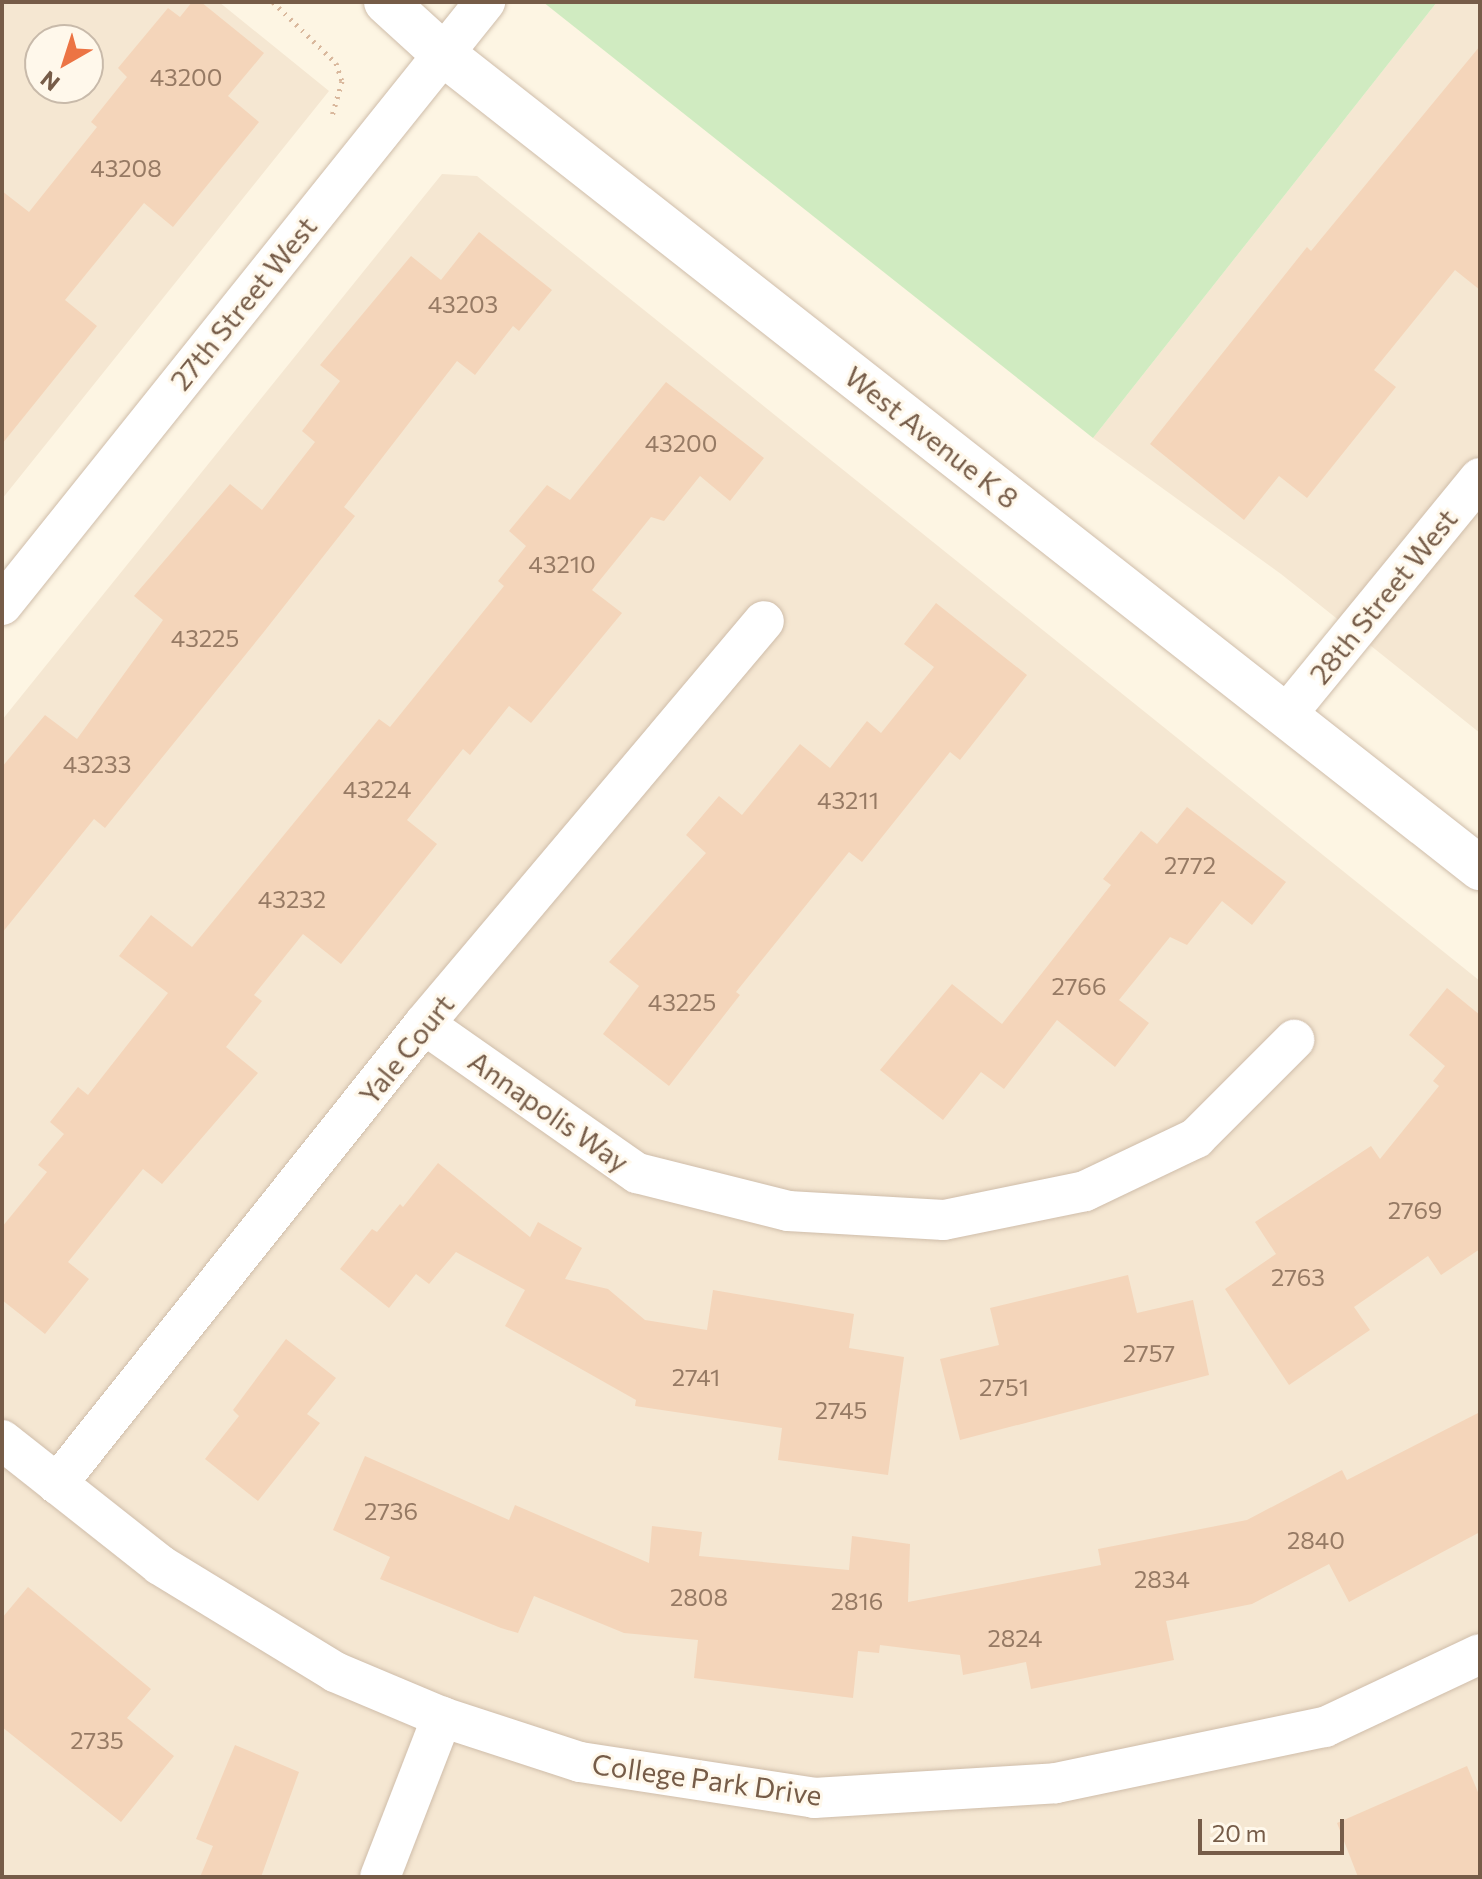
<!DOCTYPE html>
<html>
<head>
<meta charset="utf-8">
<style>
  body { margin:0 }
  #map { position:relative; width:1482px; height:1879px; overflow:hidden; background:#fdf5e3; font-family:Commissioner,sans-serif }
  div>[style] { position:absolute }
  .residential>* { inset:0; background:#f5e7d2 }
  .green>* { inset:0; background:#d0ebc1 }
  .building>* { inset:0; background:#f4d5ba }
  .path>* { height:5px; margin-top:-2.5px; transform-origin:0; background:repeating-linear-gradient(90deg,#d9b89d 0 2px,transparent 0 8px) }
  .roads { filter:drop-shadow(0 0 2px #cfbdaa) drop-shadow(0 0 2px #cfbdaa) }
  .minor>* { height:40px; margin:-20px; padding:0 20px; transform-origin:20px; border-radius:20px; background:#fff }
  .tertiary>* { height:44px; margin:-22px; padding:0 22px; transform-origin:22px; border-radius:22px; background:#fff }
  span { translate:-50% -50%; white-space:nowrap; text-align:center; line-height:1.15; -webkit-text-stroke:6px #fff8eb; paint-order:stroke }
  .number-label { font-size:24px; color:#967a64 }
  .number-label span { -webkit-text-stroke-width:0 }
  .street-label { font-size:28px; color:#765c48 }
  .frame { position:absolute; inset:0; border:4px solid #765c48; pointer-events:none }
  .north { position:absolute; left:24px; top:24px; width:80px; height:80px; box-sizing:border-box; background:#fff8eb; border:2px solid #c8baaa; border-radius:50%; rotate:219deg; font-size:22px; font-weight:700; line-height:32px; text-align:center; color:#765c48 }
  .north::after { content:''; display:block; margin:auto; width:28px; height:36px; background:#ec7444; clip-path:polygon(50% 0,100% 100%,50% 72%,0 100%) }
  .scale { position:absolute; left:1198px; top:1819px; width:146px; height:36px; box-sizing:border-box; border:4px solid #765c48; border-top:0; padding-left:10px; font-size:24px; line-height:28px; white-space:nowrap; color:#765c48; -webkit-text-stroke:6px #fff8eb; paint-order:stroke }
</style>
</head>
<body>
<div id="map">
  <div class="residential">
    <i style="clip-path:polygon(evenodd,2px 2px,219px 2px,329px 91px,2px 499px,2px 2px,40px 40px,88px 40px,88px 88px,40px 88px,40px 40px)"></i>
    <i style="clip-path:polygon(1437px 2px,1480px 2px,1480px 733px,1281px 574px,1093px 438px)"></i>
    <i style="clip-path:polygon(442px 174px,477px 176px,1480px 981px,1480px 1877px,2px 1877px,2px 720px)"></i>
  </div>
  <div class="green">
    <i style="clip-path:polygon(543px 2px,1437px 2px,1093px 438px)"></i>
  </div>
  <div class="building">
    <i style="clip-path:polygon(192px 2px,201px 2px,264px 53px,228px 96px,259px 122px,173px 227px,144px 203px,65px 300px,97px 326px,2px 444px,2px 191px,29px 212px,97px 127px,91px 122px,127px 77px,118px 68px,168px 8px,180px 17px)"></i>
    <i style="clip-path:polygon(1480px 46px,1480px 290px,1455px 270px,1374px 370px,1396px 387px,1307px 498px,1279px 476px,1244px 520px,1150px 444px,1307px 247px,1311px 251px)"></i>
    <i style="clip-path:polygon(479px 232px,552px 290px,519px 331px,513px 326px,475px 375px,457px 361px,344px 507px,355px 516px,263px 633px,105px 828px,94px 819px,2px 933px,2px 767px,45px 715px,77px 739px,163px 620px,134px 596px,230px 484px,262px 510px,315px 442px,302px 431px,340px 381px,320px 365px,411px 256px,441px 280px)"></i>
    <i style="clip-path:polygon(666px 382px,764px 458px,730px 501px,700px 476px,664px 521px,651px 517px,592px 590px,622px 613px,531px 723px,509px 706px,470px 755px,463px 749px,407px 820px,437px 844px,341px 964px,303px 934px,254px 995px,262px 1001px,226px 1047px,258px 1073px,162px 1184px,143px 1169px,68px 1262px,89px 1279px,45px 1334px,2px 1300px,2px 1227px,47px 1172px,38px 1165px,64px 1134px,50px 1122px,78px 1087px,88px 1095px,168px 993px,119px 956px,151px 915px,192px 947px,379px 719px,390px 727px,504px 586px,498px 581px,526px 546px,509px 531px,547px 485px,570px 500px)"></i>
    <i style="clip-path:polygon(936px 603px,1027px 675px,960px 760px,950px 752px,862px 862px,849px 852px,736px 992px,740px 995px,669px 1086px,603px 1034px,639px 986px,609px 962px,706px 853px,686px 835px,719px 796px,742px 815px,800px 744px,830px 768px,867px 721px,881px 733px,934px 667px,904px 644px)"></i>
    <i style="clip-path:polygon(1187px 807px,1286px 882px,1252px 925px,1222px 901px,1187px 945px,1170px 937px,1119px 1000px,1149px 1023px,1115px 1067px,1057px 1020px,1004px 1089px,981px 1072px,943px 1120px,880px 1070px,952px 984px,1002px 1024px,1111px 885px,1103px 879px,1141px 831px,1157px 844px)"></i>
    <i style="clip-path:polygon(1447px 988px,1480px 1015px,1480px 1249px,1441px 1275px,1428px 1256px,1354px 1307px,1370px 1330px,1289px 1385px,1225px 1289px,1276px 1254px,1255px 1222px,1371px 1146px,1380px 1159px,1439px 1086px,1433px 1081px,1445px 1066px,1409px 1035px)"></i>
    <i style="clip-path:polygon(438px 1163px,530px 1237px,538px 1222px,582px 1248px,565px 1279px,608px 1289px,645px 1320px,707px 1330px,713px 1290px,854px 1314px,849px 1348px,904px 1357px,888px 1475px,778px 1460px,782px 1428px,635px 1406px,636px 1400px,505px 1326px,525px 1290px,456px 1252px,429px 1284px,416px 1274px,389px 1308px,340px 1269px,372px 1229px,377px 1232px,400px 1204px,403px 1207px)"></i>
    <i style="clip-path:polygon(1128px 1275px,1137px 1313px,1193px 1300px,1209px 1375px,960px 1440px,940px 1359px,999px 1345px,990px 1308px)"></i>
    <i style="clip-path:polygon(286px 1339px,336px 1378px,307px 1414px,320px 1423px,258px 1501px,205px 1459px,239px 1416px,233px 1410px)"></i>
    <i style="clip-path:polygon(1480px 1412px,1480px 1532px,1349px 1602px,1329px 1564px,1252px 1604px,1166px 1621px,1174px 1660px,1031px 1689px,1026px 1662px,963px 1675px,960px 1655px,880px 1645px,879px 1653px,858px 1651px,853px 1698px,694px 1678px,698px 1640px,624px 1633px,534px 1596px,518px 1633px,501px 1628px,380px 1579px,390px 1557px,333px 1530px,365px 1456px,509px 1520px,515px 1505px,649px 1563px,652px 1526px,702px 1532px,699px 1556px,849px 1570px,852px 1536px,910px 1544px,908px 1602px,1101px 1565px,1098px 1549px,1247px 1520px,1342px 1470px,1347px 1480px)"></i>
    <i style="clip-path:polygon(28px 1587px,151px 1689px,127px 1718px,174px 1756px,121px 1822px,2px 1727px,2px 1618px)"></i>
    <i style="clip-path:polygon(235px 1745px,299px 1772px,261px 1877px,200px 1877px,213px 1846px,196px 1839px)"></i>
    <i style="clip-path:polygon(1467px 1766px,1480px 1797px,1480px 1877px,1358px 1877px,1337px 1823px)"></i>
  </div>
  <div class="path">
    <i style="left:273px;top:2px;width:88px;rotate:44.1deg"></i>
    <i style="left:336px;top:63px;width:19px;rotate:72deg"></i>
    <i style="left:342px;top:81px;width:36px;rotate:106deg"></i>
  </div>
  <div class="roads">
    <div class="minor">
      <i style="left:2px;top:605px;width:773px;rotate:-51.31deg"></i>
      <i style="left:1286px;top:715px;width:306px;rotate:-50.7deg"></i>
      <i style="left:424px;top:1024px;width:260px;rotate:35deg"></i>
      <i style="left:637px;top:1173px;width:156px;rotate:14.1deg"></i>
      <i style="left:788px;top:1211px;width:156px;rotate:3.3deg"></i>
      <i style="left:944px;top:1220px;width:144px;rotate:-11.6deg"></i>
      <i style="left:1085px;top:1191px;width:123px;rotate:-25.5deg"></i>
      <i style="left:1196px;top:1138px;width:139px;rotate:-45deg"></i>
      <i style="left:2px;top:1440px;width:201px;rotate:38.3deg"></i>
      <i style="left:160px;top:1565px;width:205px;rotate:31.4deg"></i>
      <i style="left:335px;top:1672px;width:116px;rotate:22.8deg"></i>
      <i style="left:442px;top:1717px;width:145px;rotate:18.1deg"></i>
      <i style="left:580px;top:1762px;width:237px;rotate:8.7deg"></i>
      <i style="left:814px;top:1798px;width:242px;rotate:-3.5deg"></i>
      <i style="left:1056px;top:1783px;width:275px;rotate:-11.8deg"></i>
      <i style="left:1325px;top:1727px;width:171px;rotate:-25.2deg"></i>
      <i style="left:57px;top:1484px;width:588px;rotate:-51.42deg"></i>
      <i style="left:424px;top:1024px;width:527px;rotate:-49.85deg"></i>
      <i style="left:380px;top:1877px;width:172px;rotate:-68.8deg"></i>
    </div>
    <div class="tertiary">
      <i style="left:386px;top:2px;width:76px;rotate:42.3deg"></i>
      <i style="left:442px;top:53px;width:1320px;rotate:38.14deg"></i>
    </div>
  </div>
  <div class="number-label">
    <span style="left:186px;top:77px">43200</span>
    <span style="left:126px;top:168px">43208</span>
    <span style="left:463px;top:304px">43203</span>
    <span style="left:681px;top:443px">43200</span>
    <span style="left:562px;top:564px">43210</span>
    <span style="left:205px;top:638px">43225</span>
    <span style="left:97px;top:764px">43233</span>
    <span style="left:377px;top:789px">43224</span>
    <span style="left:848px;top:800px">43211</span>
    <span style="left:1190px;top:865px">2772</span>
    <span style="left:292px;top:899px">43232</span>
    <span style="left:1079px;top:986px">2766</span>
    <span style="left:682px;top:1002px">43225</span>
    <span style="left:1415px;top:1210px">2769</span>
    <span style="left:1298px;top:1277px">2763</span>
    <span style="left:1149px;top:1353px">2757</span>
    <span style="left:696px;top:1377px">2741</span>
    <span style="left:1004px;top:1387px">2751</span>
    <span style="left:841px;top:1410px">2745</span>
    <span style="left:391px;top:1511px">2736</span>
    <span style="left:1316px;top:1540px">2840</span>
    <span style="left:1162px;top:1579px">2834</span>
    <span style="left:699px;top:1597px">2808</span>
    <span style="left:857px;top:1601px">2816</span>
    <span style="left:1015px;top:1638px">2824</span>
    <span style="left:97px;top:1740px">2735</span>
  </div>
  <div class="street-label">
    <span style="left:243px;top:303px;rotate:-51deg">27th Street West</span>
    <span style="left:932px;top:437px;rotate:38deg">West Avenue K 8</span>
    <span style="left:1383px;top:596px;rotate:-51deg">28th Street West</span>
    <span style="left:406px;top:1049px;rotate:-51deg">Yale Court</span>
    <span style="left:549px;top:1111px;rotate:35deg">Annapolis Way</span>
    <span style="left:707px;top:1779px;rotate:8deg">College Park Drive</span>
  </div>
  <div class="frame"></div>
  <div class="north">N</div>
  <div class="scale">20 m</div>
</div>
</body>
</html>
